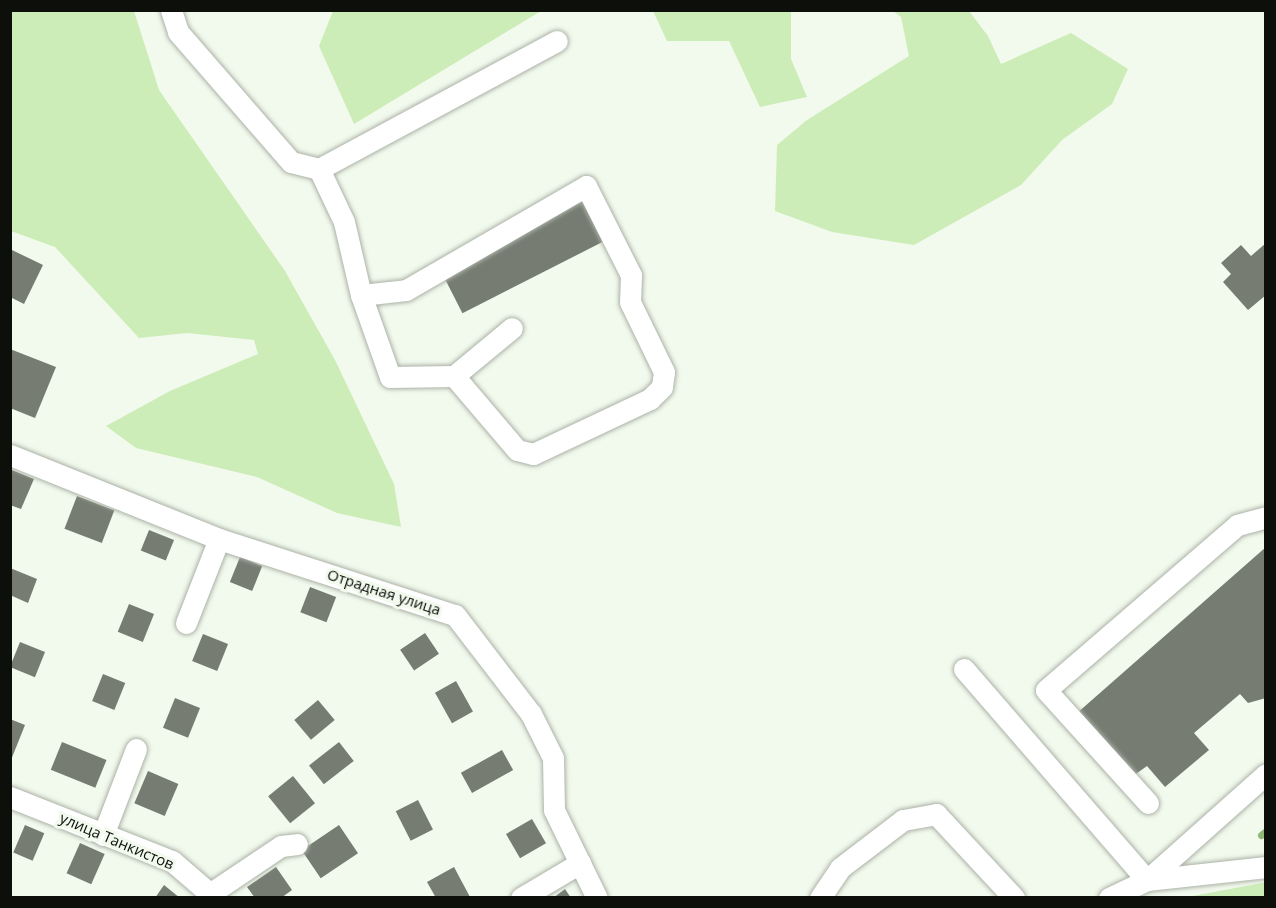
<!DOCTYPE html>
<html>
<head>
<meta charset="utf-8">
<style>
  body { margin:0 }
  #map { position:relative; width:1276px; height:908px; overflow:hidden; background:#f2f9ed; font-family:"Open Sans",sans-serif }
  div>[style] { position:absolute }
  .green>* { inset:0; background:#cdedb8 }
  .stream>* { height:7px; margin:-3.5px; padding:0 3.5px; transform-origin:3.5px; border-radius:3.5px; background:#92b877 }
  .building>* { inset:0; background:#767c72; transform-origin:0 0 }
  .roads { filter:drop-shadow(0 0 2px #abb2a7) drop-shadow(0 0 2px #abb2a7) }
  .minor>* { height:21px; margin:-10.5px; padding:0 10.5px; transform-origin:10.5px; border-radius:10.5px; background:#fff }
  span { translate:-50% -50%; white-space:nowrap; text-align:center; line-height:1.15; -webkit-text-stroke:6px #f2f9ed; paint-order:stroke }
  .street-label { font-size:15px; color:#0d0f0b }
  .frame { position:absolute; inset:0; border:12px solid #0d0f0b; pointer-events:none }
</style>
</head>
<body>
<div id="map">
  <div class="green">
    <i style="clip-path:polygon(11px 10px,134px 11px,159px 90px,285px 271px,335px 360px,394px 484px,401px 527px,337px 513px,257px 477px,136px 448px,106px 426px,170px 391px,258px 354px,254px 340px,187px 333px,139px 338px,55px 247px,11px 231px)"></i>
    <i style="clip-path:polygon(333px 11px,333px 10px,541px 11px,354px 124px,319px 46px)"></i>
    <i style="clip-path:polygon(653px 11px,791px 11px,791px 59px,807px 97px,760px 107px,729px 41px,667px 41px)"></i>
    <i style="clip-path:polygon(893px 11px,969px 11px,988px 36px,1001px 64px,1071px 33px,1128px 69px,1112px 104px,1062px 140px,1021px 185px,914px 245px,832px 232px,775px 211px,777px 145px,807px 120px,909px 56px,901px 17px)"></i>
    <i style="clip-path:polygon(1262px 883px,1265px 883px,1265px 897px,1187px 897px)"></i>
  </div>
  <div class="stream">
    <i style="left:1261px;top:835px;width:6px;rotate:-39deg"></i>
  </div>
  <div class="building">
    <i style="left:585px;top:197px;width:48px;height:162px;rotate:63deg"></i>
    <i style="clip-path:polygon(1266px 243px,1266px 295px,1248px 310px,1223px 282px,1231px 274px,1221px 263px,1241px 245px,1251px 256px)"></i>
    <i style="clip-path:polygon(12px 250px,43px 265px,24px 304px,10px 297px)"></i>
    <i style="clip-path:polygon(10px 349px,56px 367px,35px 418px,10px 408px)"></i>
    <i style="clip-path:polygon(12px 470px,34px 479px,21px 509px,10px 505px)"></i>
    <i style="left:77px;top:496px;width:40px;height:35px;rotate:21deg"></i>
    <i style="left:149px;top:530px;width:27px;height:22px;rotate:22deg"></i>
    <i style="clip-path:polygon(1266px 547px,1266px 698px,1248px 703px,1240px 694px,1194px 733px,1209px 750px,1165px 787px,1147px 766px,1133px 776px,1076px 714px)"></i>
    <i style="left:240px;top:557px;width:24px;height:27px;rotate:22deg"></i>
    <i style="clip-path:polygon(10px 568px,37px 579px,28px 603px,10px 595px)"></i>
    <i style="left:310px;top:587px;width:28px;height:27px;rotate:21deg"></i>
    <i style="left:129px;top:604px;width:27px;height:30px;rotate:22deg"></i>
    <i style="left:425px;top:633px;width:25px;height:30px;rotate:56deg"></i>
    <i style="left:203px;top:634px;width:27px;height:29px;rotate:22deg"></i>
    <i style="left:20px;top:642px;width:27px;height:27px;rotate:22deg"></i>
    <i style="left:103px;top:674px;width:24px;height:29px;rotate:22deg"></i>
    <i style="left:456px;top:681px;width:35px;height:24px;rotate:61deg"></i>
    <i style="left:175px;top:698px;width:27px;height:32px;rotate:22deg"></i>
    <i style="left:318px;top:700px;width:26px;height:31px;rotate:50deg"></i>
    <i style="clip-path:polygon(10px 719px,25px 725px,11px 760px,10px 760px)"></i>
    <i style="left:62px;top:742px;width:48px;height:30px;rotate:22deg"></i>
    <i style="left:339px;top:742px;width:24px;height:38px;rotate:52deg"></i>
    <i style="left:502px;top:750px;width:23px;height:47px;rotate:61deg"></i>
    <i style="left:148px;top:771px;width:33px;height:35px;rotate:23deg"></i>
    <i style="left:293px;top:776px;width:35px;height:32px;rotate:51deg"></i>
    <i style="left:418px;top:800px;width:33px;height:25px;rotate:63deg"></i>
    <i style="left:532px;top:819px;width:28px;height:30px;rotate:60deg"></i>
    <i style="left:25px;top:825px;width:21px;height:30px;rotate:23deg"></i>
    <i style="left:339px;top:825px;width:34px;height:45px;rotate:56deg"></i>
    <i style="left:80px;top:843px;width:27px;height:33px;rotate:24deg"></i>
    <i style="clip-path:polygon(276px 867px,292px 890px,281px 898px,255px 898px,247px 887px)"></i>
    <i style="clip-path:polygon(454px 867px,470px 897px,436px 898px,427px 882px)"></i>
    <i style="clip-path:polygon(164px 885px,180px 898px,155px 898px)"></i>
    <i style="clip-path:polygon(565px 889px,571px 898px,553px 898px)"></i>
  </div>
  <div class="roads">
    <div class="minor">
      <i style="left:171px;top:10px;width:23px;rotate:72deg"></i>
      <i style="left:178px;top:32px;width:172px;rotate:49deg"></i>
      <i style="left:291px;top:162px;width:29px;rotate:14deg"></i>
      <i style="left:319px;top:169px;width:59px;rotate:64.7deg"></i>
      <i style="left:344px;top:222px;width:75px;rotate:76.9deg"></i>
      <i style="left:361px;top:295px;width:87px;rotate:70.5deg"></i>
      <i style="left:390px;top:377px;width:64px;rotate:-0.9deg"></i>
      <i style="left:454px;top:376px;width:75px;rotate:-39.6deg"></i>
      <i style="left:319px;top:169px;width:270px;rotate:-28.3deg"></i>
      <i style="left:361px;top:295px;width:45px;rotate:-6.3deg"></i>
      <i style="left:406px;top:290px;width:208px;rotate:-30deg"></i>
      <i style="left:586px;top:186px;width:100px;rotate:63.2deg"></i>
      <i style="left:631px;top:275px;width:27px;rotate:92deg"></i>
      <i style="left:630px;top:302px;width:78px;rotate:64.1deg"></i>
      <i style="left:664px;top:372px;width:15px;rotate:98deg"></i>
      <i style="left:662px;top:387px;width:17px;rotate:135deg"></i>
      <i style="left:650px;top:399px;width:129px;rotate:154.8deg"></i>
      <i style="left:533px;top:454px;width:16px;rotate:-166deg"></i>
      <i style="left:517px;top:450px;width:97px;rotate:-130.4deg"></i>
      <i style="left:10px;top:455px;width:225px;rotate:21.9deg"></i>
      <i style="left:219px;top:539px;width:248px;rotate:17.9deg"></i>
      <i style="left:455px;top:615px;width:125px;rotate:52.5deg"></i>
      <i style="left:531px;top:714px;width:49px;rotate:63.4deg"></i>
      <i style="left:553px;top:758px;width:52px;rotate:88.9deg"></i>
      <i style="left:554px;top:810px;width:98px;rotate:64deg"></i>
      <i style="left:186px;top:623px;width:90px;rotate:-68.6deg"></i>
      <i style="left:964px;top:669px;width:279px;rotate:49.1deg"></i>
      <i style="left:10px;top:797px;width:174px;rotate:21.6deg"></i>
      <i style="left:172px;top:861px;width:57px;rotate:40.7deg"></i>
      <i style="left:1148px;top:803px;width:152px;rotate:-132.1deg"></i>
      <i style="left:1046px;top:690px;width:252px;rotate:-40.8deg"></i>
      <i style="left:1237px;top:525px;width:30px;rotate:-15deg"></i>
      <i style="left:103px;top:835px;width:92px;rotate:-69deg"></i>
      <i style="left:1147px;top:880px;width:120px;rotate:-6.2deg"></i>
      <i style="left:211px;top:893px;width:84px;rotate:-33.9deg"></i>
      <i style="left:281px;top:846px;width:16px;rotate:-7deg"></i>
      <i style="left:521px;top:898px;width:69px;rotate:-30.7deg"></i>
      <i style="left:820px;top:898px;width:36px;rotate:-56deg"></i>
      <i style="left:840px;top:868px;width:79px;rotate:-37.3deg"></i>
      <i style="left:903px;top:820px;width:34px;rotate:-10deg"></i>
      <i style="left:936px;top:814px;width:115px;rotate:47.1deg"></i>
      <i style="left:1109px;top:898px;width:42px;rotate:-25.3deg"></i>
      <i style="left:1147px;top:880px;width:159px;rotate:-41.7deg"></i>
    </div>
  </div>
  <div class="street-label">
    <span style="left:384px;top:592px;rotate:18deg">Отрадная улица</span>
    <span style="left:117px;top:841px;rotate:23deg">улица Танкистов</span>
  </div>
  <div class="frame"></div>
</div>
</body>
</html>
